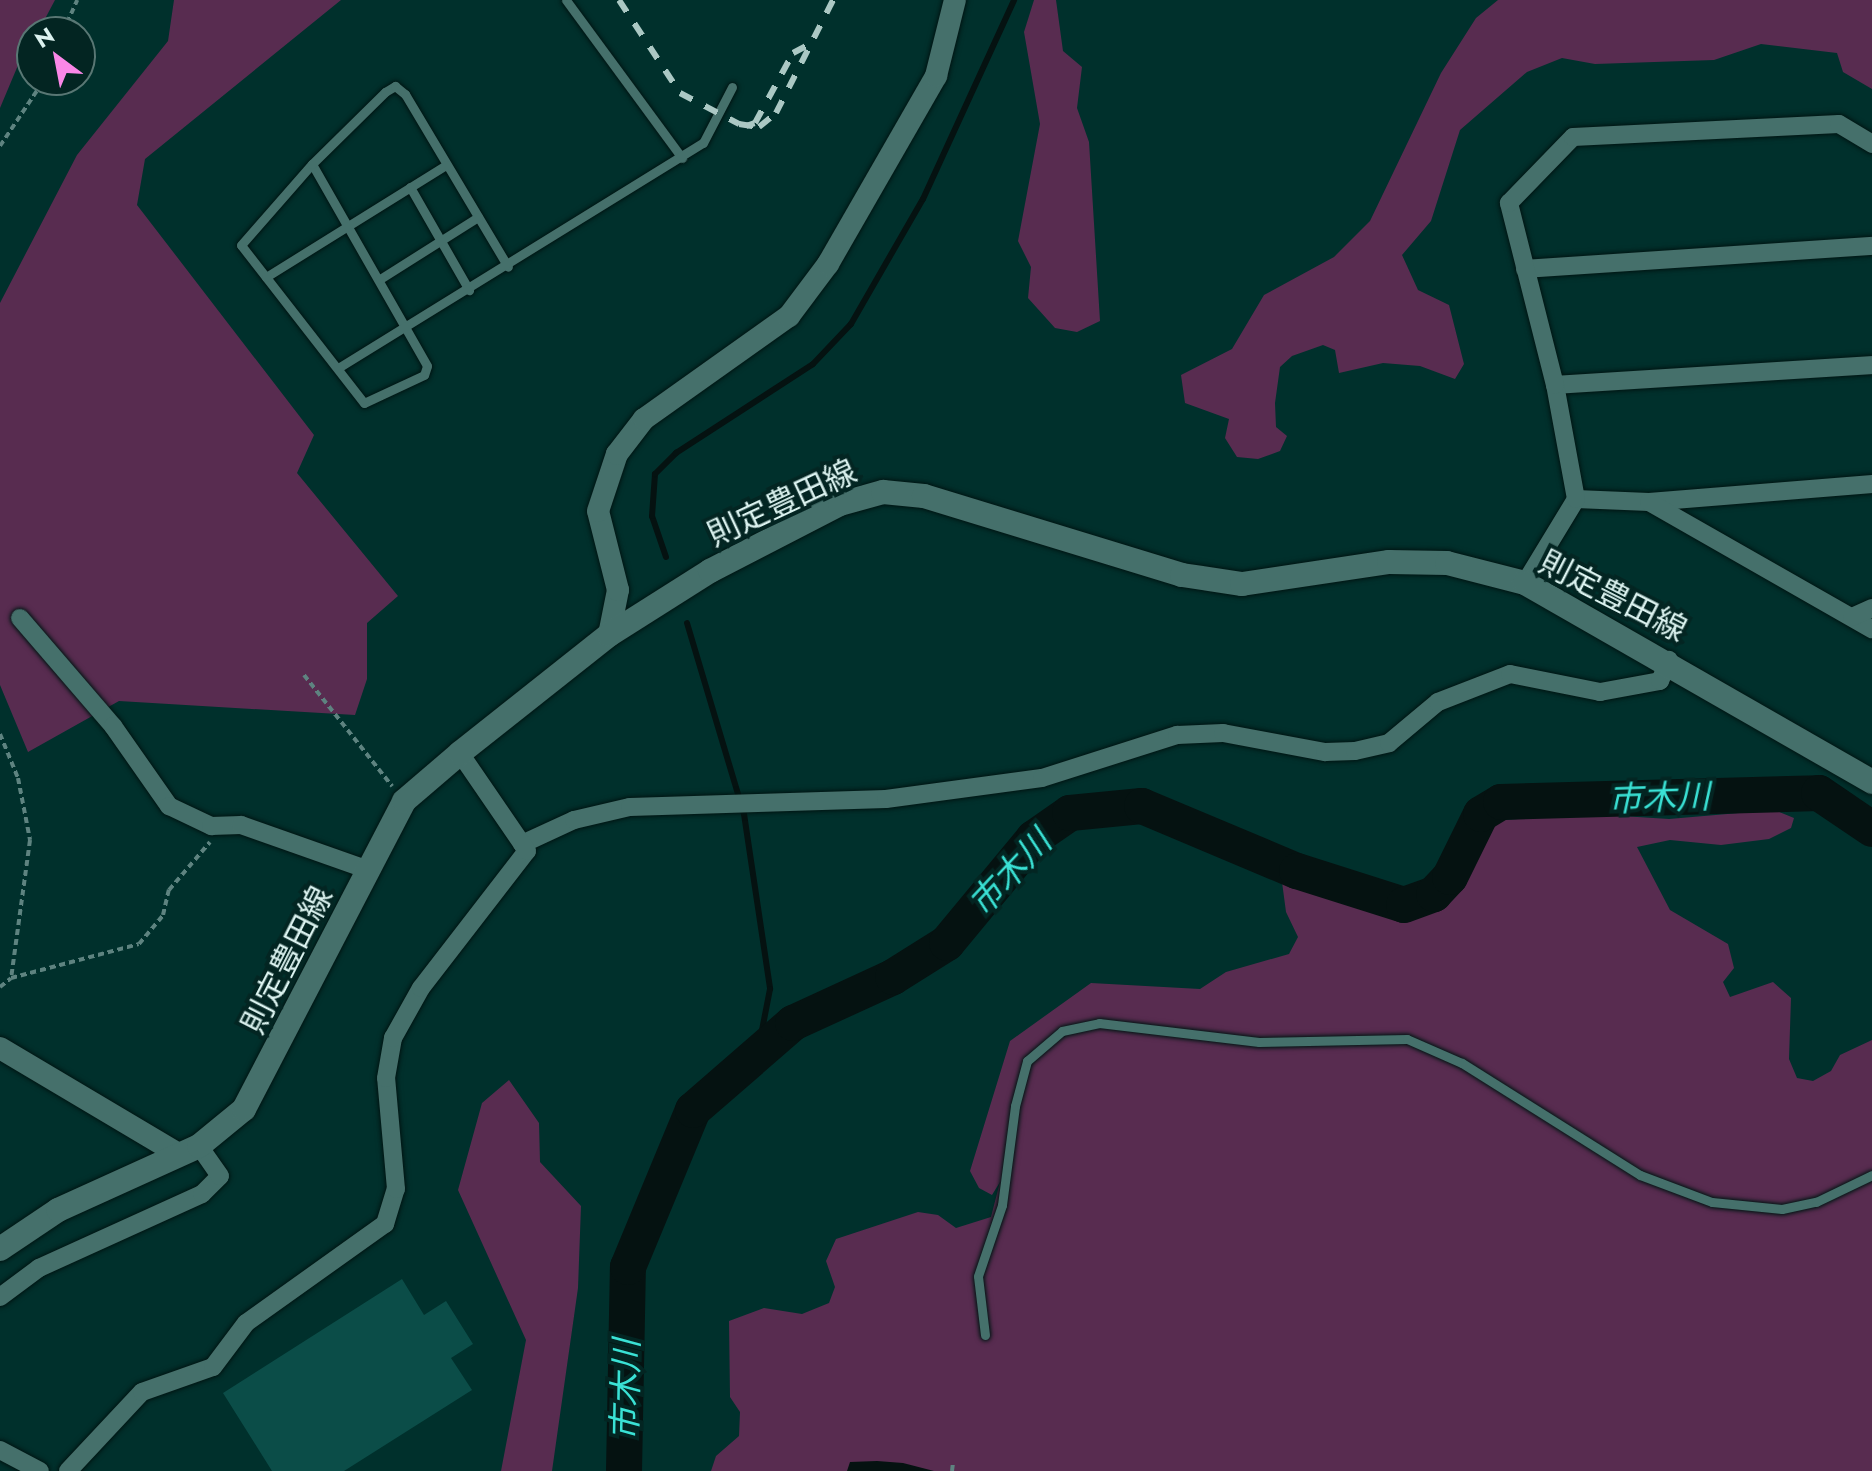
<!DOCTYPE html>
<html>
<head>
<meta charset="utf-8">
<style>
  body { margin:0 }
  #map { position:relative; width:1872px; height:1471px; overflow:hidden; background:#00302c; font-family:Jost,"Noto Sans JP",sans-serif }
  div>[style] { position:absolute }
  .green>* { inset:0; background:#582c50 }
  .water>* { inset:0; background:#051211 }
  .stream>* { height:6px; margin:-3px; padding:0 3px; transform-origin:3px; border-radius:3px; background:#051211 }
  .river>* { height:36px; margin:-18px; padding:0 18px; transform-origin:18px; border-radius:18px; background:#051211 }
  .building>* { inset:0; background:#0b4d48 }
  .path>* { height:4px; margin-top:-2px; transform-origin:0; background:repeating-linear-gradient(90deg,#5e8380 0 6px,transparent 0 10px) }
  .roads { filter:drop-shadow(0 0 2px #011513) drop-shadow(0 0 2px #011513) }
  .service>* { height:9px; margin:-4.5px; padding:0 4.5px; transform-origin:4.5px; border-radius:4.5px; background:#45706b }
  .minor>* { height:18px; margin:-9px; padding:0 9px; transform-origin:9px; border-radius:9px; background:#45706b }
  .tertiary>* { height:22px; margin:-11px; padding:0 11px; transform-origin:11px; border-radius:11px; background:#45706b }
  .secondary>* { height:24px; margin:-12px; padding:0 12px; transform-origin:12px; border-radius:12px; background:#45706b }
  .rail>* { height:6px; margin-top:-3px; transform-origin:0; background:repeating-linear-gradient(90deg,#abc8c4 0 14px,transparent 0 28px) }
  span { translate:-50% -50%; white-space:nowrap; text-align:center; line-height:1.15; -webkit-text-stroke:8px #032522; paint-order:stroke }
  .street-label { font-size:32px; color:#dbf2ef }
  .water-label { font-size:34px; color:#3ae2d5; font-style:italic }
  .north { position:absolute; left:16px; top:16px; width:80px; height:80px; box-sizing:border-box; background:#032522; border:2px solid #597774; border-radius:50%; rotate:328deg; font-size:22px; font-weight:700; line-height:32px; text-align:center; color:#dbf2ef }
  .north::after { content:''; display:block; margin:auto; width:28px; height:36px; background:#fa87e7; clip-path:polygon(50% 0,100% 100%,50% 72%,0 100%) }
</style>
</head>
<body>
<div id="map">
  <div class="green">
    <i style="clip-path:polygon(0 0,55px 0,38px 32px,32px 32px,0 108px)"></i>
    <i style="clip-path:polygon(174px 0,341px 0,145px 159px,137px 205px,314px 435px,297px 473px,398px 596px,367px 623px,367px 679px,355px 715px,119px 701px,28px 752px,0 685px,0 303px,77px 155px,168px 41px)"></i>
    <i style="clip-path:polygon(1034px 0,1056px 0,1063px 51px,1082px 67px,1077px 108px,1089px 142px,1100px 321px,1077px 332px,1055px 328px,1028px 298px,1031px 267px,1018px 241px,1040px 124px,1024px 32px)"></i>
    <i style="clip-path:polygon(1498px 0,1872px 0,1872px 89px,1843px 72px,1837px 53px,1761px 44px,1714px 60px,1595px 64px,1562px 58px,1527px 72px,1460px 130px,1431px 221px,1402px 255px,1418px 290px,1449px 305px,1464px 364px,1455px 379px,1420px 366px,1383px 363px,1339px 373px,1335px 350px,1323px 345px,1292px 356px,1280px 367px,1275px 403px,1276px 427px,1287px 436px,1280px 451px,1258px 459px,1237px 457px,1225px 438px,1229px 419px,1185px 403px,1181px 375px,1232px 349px,1264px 295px,1334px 257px,1370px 221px,1441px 73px,1476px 18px)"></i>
    <i style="clip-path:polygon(1493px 810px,1504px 820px,1590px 814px,1669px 819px,1774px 810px,1794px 818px,1791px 828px,1769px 839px,1721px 845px,1670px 840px,1637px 847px,1670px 910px,1728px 944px,1734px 968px,1723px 982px,1730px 997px,1773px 982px,1791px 998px,1789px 1059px,1797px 1078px,1813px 1081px,1831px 1071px,1840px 1055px,1872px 1040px,1872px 1471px,711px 1471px,716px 1456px,739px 1436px,740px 1412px,730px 1397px,729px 1321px,764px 1308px,802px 1314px,829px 1303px,835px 1287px,826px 1261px,836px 1239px,918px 1212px,938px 1215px,956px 1228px,991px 1217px,1000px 1182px,992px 1195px,979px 1188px,970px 1171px,1010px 1041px,1091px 983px,1200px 989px,1226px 972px,1289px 954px,1298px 937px,1286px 912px,1282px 882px,1293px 878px,1397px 910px,1424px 906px,1453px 882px,1475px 829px)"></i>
    <i style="clip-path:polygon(509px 1080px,539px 1123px,540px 1162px,581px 1206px,578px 1288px,552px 1471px,501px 1471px,526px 1340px,458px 1190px,482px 1103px)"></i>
  </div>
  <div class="water">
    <i style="clip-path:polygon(877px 1461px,903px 1463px,934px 1471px,847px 1471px,850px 1462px)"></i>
  </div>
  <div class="stream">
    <i style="left:666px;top:557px;width:43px;rotate:-108.9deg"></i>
    <i style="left:652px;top:516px;width:42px;rotate:-85.9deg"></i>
    <i style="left:655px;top:474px;width:30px;rotate:-45deg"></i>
    <i style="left:676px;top:453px;width:163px;rotate:-33deg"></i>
    <i style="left:813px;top:364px;width:55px;rotate:-46.5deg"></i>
    <i style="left:851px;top:324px;width:144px;rotate:-60.1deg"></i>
    <i style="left:923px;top:199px;width:219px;rotate:-65.4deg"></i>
    <i style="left:687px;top:623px;width:199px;rotate:73.4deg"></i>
    <i style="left:744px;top:814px;width:177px;rotate:81.5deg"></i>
    <i style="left:770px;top:989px;width:73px;rotate:101deg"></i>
  </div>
  <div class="river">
    <i style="left:624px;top:1471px;width:204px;rotate:-88.9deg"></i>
    <i style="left:628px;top:1267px;width:170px;rotate:-67.5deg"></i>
    <i style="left:693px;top:1110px;width:133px;rotate:-41deg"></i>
    <i style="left:793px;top:1023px;width:110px;rotate:-24.7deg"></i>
    <i style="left:893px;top:977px;width:64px;rotate:-32.2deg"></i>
    <i style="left:947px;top:943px;width:136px;rotate:-50.4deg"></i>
    <i style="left:1034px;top:838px;width:44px;rotate:-34.8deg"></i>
    <i style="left:1070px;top:813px;width:72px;rotate:-5.6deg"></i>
    <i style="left:1142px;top:806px;width:168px;rotate:22.8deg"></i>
    <i style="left:1297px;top:871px;width:112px;rotate:17.6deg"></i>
    <i style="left:1404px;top:905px;width:32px;rotate:-20deg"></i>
    <i style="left:1434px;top:894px;width:23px;rotate:-47deg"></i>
    <i style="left:1450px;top:877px;width:70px;rotate:-63.8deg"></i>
    <i style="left:1481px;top:814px;width:23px;rotate:-31deg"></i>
    <i style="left:1501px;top:802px;width:318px;rotate:-1.6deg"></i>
    <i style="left:1819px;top:793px;width:64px;rotate:34.2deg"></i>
  </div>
  <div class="building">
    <i style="clip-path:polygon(402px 1279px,424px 1315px,446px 1301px,473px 1344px,451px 1358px,472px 1390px,344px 1471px,272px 1471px,223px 1393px)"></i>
  </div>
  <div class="path">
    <i style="left:63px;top:32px;width:35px;rotate:-66deg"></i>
    <i style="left:0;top:146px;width:79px;rotate:-56.3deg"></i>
    <i style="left:304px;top:675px;width:142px;rotate:51.6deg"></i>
    <i style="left:0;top:734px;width:48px;rotate:67.8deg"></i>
    <i style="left:18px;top:778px;width:63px;rotate:79deg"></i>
    <i style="left:30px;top:840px;width:139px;rotate:97.8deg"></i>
    <i style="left:0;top:987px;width:14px;rotate:-39deg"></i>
    <i style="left:11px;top:978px;width:132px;rotate:-14.9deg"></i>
    <i style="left:139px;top:944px;width:38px;rotate:-50deg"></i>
    <i style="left:163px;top:915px;width:26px;rotate:-77deg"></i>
    <i style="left:169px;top:890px;width:63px;rotate:-49.5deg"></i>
    <i style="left:952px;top:1471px;width:8px;rotate:-83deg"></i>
  </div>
  <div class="roads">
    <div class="service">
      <i style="left:566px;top:0;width:196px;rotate:53.7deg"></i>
      <i style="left:312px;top:164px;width:232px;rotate:60.3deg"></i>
      <i style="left:427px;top:366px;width:9px;rotate:108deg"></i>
      <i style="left:424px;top:375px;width:66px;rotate:155deg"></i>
      <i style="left:364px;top:403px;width:200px;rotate:-127.9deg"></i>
      <i style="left:241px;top:245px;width:108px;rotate:-48.8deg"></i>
      <i style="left:312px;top:164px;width:103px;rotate:-44.6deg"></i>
      <i style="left:385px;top:92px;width:12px;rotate:-31deg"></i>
      <i style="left:395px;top:86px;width:13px;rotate:39deg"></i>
      <i style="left:405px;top:94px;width:201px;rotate:59.2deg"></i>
      <i style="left:410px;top:187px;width:119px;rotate:60.2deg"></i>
      <i style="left:266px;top:277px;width:212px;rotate:-31.9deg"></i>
      <i style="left:380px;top:279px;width:116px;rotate:-32.3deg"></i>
      <i style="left:338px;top:368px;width:429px;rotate:-31.7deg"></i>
      <i style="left:703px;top:143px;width:63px;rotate:-62.6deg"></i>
      <i style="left:985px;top:1335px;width:59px;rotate:-96.8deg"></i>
      <i style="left:978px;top:1276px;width:75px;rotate:-71.3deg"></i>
      <i style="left:1002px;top:1205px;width:100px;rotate:-82.5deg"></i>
      <i style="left:1015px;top:1106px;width:47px;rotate:-75.1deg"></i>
      <i style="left:1027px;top:1061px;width:46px;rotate:-40.6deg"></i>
      <i style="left:1062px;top:1031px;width:38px;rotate:-12deg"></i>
      <i style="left:1099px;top:1023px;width:161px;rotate:6.8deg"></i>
      <i style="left:1259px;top:1042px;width:148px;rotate:-1.2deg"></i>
      <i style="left:1407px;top:1039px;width:60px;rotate:23.6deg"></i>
      <i style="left:1462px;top:1063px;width:210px;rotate:32.2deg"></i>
      <i style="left:1640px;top:1175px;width:77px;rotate:20.6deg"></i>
      <i style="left:1712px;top:1202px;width:70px;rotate:5.7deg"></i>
      <i style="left:1782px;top:1209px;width:35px;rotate:-12deg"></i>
      <i style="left:1816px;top:1202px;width:62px;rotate:-25.7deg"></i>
    </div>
    <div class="minor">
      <i style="left:1525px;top:269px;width:348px;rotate:-3.8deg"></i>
      <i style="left:1555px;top:385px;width:318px;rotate:-3.6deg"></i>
      <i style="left:1576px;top:499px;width:73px;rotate:2.4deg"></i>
      <i style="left:1649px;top:502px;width:224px;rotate:-4.6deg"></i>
      <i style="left:1649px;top:502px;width:257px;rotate:29.7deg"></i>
      <i style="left:1525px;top:583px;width:98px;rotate:-58.7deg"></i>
      <i style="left:1576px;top:499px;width:116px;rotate:-100.4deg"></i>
      <i style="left:1555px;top:385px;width:188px;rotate:-104.2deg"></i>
      <i style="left:1509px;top:203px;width:92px;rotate:-45.9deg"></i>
      <i style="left:1573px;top:137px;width:266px;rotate:-2.8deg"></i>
      <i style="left:1839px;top:124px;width:39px;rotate:31deg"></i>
      <i style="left:1852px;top:617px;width:22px;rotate:-24deg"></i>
      <i style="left:20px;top:618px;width:143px;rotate:49.3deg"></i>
      <i style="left:113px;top:726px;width:98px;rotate:55deg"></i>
      <i style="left:169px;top:806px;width:47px;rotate:25.5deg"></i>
      <i style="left:211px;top:826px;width:30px;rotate:-2deg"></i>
      <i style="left:241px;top:825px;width:136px;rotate:19.4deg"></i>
      <i style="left:522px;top:844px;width:57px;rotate:-24.8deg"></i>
      <i style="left:574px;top:820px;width:57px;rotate:-13.1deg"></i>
      <i style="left:630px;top:807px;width:256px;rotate:-1.8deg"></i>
      <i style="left:886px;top:799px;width:157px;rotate:-7.7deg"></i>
      <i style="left:1042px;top:778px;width:142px;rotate:-17.7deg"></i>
      <i style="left:1177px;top:735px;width:46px;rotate:-2.5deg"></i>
      <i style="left:1223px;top:733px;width:104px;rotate:10.6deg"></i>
      <i style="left:1325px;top:752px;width:30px;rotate:-2deg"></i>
      <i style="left:1355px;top:751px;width:35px;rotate:-13deg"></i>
      <i style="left:1389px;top:743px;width:64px;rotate:-39.9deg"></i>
      <i style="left:1438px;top:702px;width:77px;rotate:-21.3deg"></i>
      <i style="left:1510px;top:674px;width:92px;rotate:11.3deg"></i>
      <i style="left:1600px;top:692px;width:61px;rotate:-10.4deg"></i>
      <i style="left:1660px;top:681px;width:23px;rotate:-67deg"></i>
      <i style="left:0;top:1297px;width:49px;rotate:-36.6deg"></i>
      <i style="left:39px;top:1268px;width:179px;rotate:-24.4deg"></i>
      <i style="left:202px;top:1194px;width:25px;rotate:-45deg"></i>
      <i style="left:220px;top:1176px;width:37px;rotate:-125deg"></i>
      <i style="left:0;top:1450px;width:45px;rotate:27.7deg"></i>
      <i style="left:68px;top:1471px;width:108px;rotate:-46.9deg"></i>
      <i style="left:142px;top:1392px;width:75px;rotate:-19.4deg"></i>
      <i style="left:213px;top:1367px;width:55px;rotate:-53.1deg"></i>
      <i style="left:246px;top:1323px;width:171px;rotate:-35.5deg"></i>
      <i style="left:385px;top:1224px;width:37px;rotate:-73deg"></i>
      <i style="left:396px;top:1189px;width:111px;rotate:-95.1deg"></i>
      <i style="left:386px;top:1078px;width:41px;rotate:-80.1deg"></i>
      <i style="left:393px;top:1038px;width:57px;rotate:-60.8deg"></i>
      <i style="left:421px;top:988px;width:173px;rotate:-52.3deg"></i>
      <i style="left:527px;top:851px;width:119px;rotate:-124.4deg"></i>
    </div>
    <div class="tertiary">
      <i style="left:609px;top:635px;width:46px;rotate:-78.7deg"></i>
      <i style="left:618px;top:590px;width:81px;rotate:-104.2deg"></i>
      <i style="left:598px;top:511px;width:60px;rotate:-71.6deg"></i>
      <i style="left:617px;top:454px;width:44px;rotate:-52.4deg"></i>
      <i style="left:644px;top:419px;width:178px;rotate:-35.4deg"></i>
      <i style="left:789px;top:316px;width:65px;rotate:-53.1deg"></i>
      <i style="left:828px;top:264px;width:217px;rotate:-60.1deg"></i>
      <i style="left:936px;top:76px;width:78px;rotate:-76deg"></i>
      <i style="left:0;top:1048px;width:209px;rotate:30.7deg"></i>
    </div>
    <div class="secondary">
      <i style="left:0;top:1249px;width:70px;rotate:-33.9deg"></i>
      <i style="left:58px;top:1210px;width:155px;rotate:-24.4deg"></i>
      <i style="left:199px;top:1146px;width:58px;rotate:-39.4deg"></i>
      <i style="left:244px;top:1109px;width:347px;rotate:-62.5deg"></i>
      <i style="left:404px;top:801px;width:74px;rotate:-40.6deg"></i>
      <i style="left:460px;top:753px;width:190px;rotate:-38.4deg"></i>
      <i style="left:609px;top:635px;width:120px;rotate:-32.4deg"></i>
      <i style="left:710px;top:571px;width:146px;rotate:-27.3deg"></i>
      <i style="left:840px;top:504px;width:45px;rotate:-15.6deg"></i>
      <i style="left:883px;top:492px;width:41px;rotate:5.6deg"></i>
      <i style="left:924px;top:496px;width:270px;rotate:17deg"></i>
      <i style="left:1182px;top:575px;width:61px;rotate:8.5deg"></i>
      <i style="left:1242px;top:584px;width:149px;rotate:-8.5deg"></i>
      <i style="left:1389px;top:562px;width:58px;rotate:1deg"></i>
      <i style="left:1447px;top:563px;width:81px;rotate:14.4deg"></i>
      <i style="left:1525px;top:583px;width:400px;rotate:29.8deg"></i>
    </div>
  </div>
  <div class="rail">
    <i style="left:619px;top:0;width:111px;rotate:56.7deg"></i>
    <i style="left:680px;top:93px;width:67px;rotate:27.7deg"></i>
    <i style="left:739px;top:124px;width:20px;rotate:9deg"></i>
    <i style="left:759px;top:127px;width:22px;rotate:-39deg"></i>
    <i style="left:776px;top:113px;width:127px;rotate:-63.2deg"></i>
    <i style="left:746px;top:126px;width:9px;rotate:-18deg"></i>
    <i style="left:755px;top:123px;width:80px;rotate:-61.5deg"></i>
    <i style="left:793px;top:53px;width:24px;rotate:-28deg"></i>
  </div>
  <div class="street-label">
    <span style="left:782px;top:503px;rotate:-25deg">則定豊田線</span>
    <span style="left:1613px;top:596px;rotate:27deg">則定豊田線</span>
    <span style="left:287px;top:960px;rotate:-63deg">則定豊田線</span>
  </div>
  <div class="water-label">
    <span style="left:1659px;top:798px;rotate:-2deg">市木川</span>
    <span style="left:1010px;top:873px;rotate:-47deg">市木川</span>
    <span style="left:626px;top:1390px;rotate:-89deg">市木川</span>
  </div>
  <div class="north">N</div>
</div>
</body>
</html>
